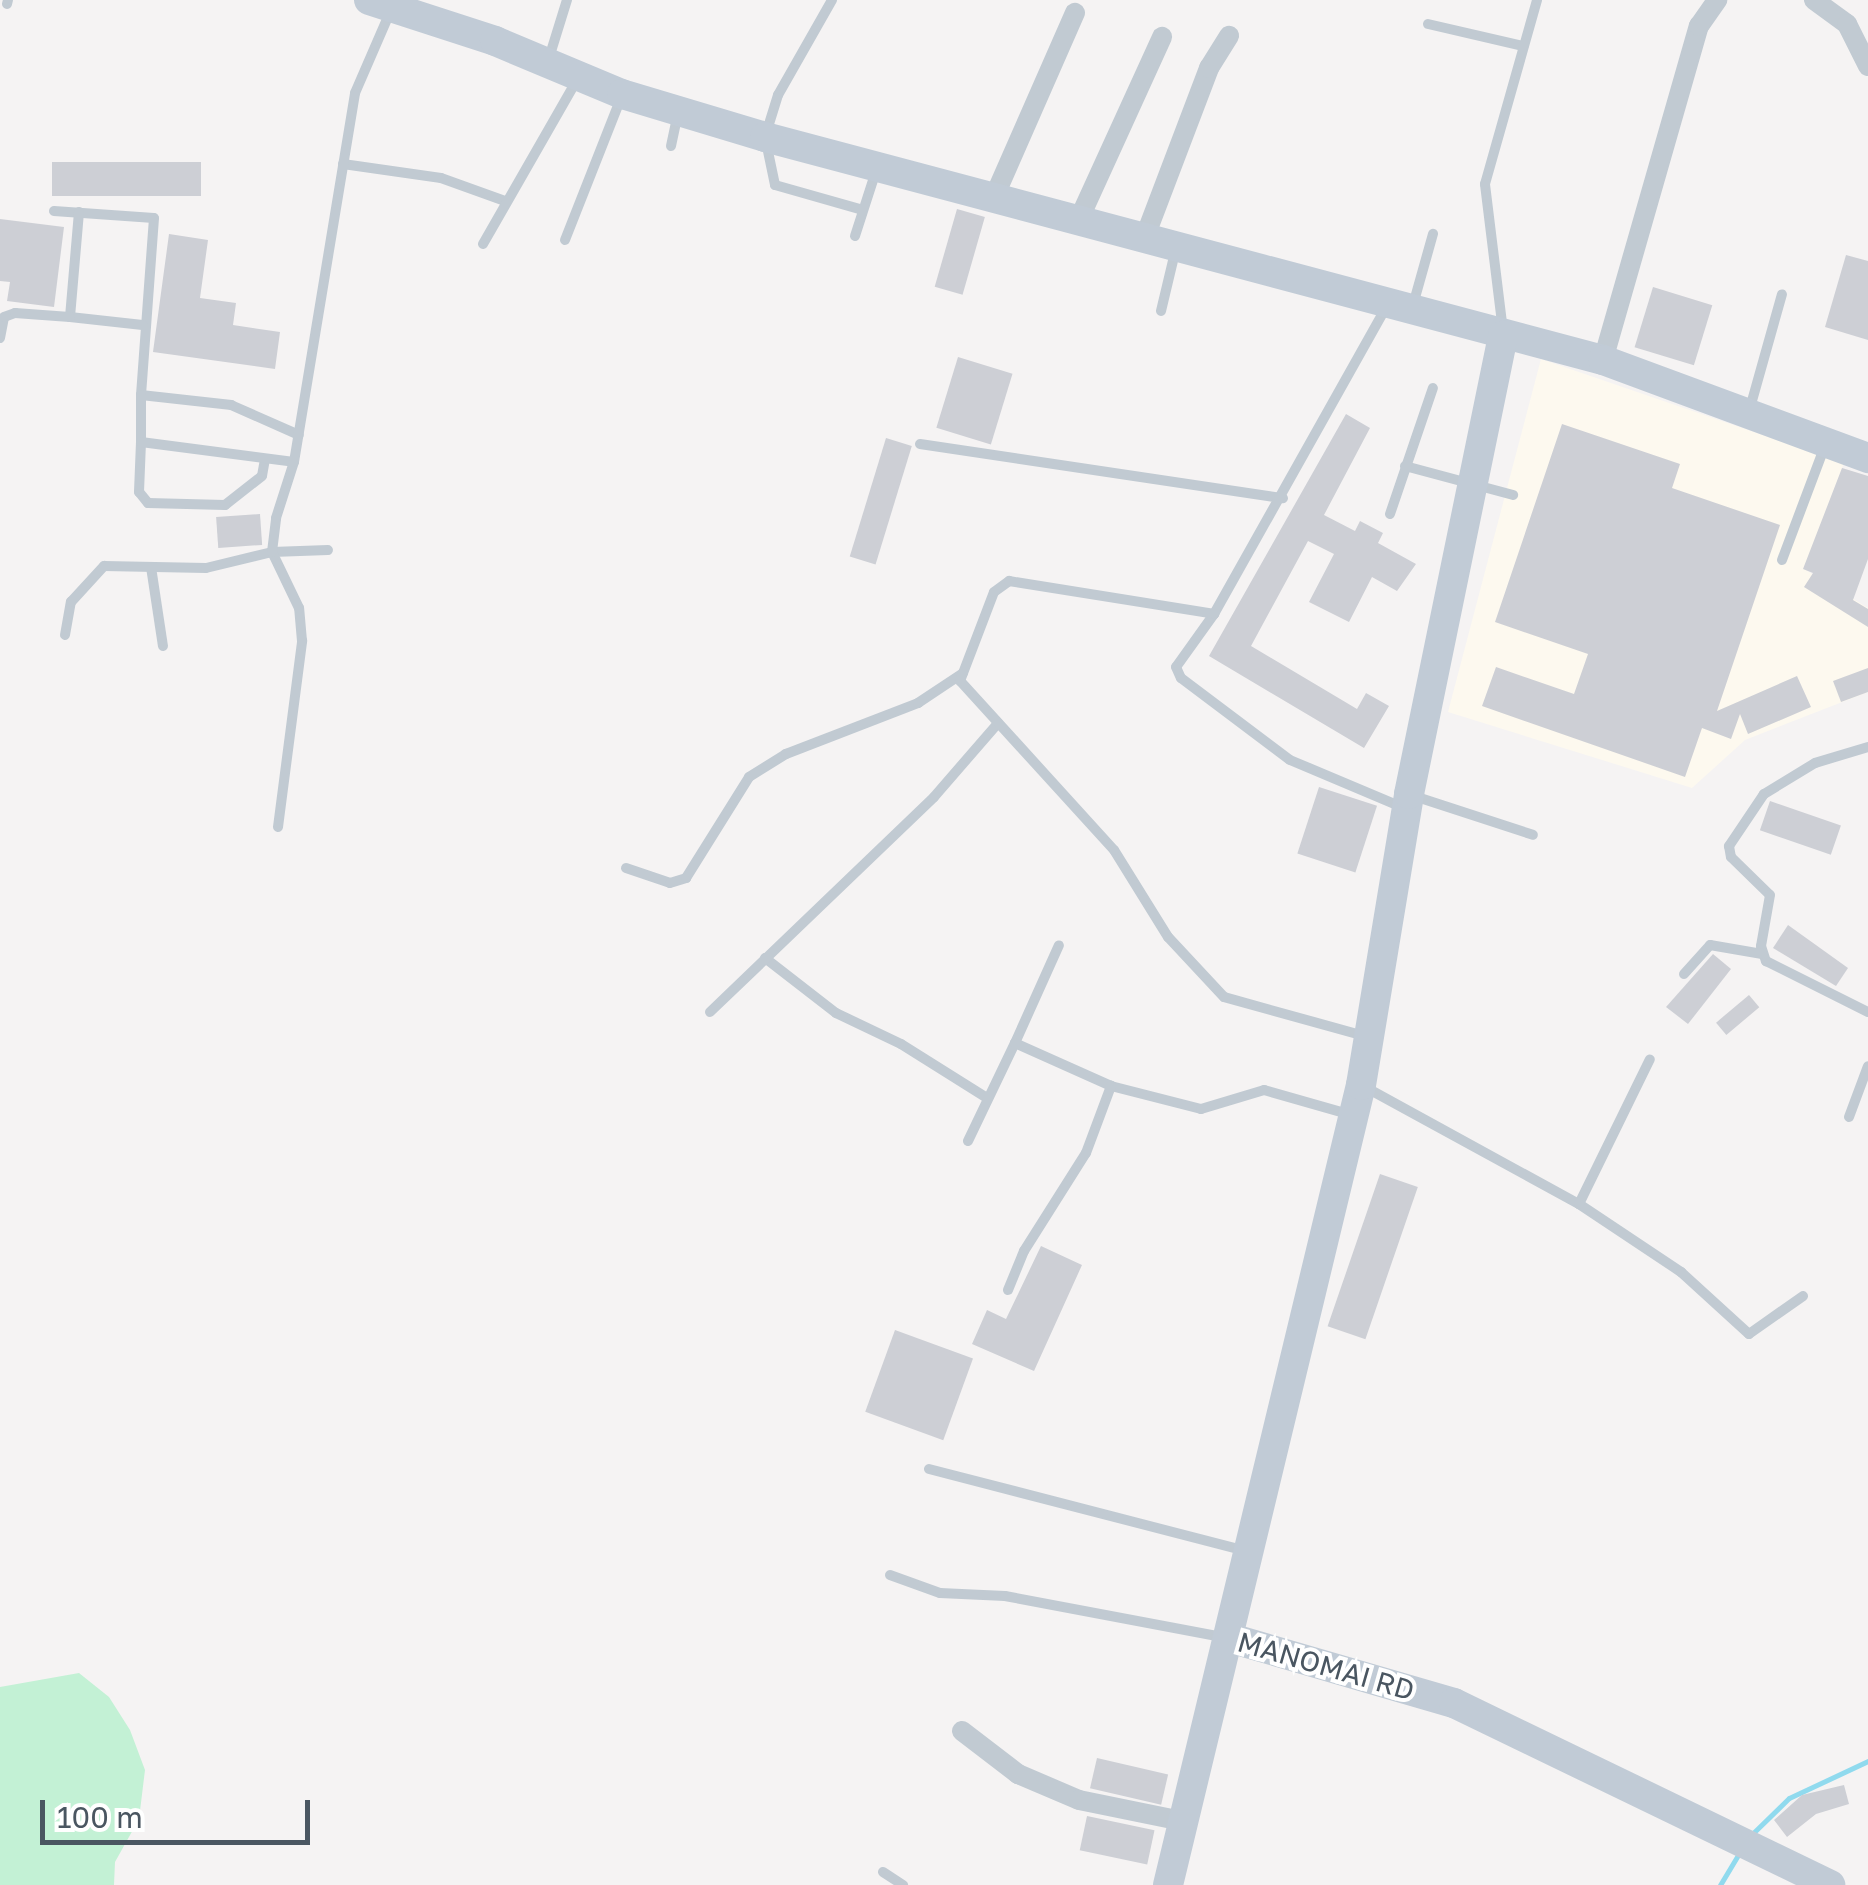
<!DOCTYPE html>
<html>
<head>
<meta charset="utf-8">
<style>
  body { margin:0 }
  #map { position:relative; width:1868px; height:1885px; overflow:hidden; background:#f5f3f3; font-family:"Golos Text",sans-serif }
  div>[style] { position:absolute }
  .commercial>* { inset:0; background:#fdf9ef }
  .green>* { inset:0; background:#c3f1d5 }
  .stream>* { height:5px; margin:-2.5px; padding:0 2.5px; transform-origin:2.5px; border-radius:2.5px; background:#90daee }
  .building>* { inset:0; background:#cdcfd5; transform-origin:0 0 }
  .lane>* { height:10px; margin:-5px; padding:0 5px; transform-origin:5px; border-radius:5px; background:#c1cad2 }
  .street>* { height:20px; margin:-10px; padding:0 10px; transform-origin:10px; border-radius:10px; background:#c1cad2 }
  .secondary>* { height:30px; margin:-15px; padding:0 15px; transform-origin:15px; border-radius:15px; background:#c1cbd6 }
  span { translate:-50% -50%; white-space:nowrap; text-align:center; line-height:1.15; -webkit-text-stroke:8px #fff; paint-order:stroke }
  .street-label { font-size:28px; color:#4a5661 }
  .scale { position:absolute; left:40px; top:1800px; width:270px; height:45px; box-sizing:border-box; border:5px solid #4a5661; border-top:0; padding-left:12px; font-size:30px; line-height:35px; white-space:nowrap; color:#4a5661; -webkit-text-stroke:8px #fff; paint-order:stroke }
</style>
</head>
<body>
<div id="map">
  <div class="commercial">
    <i style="clip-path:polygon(1541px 359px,1844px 463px,1804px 569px,1868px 608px,1868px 692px,1745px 740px,1692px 788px,1448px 712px)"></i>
  </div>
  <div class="green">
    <i style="clip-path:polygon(79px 1673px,109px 1697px,130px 1730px,145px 1770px,139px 1819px,115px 1862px,114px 1885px,0 1885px,0 1687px)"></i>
  </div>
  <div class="stream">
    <i style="left:1750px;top:1836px;width:54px;rotate:-44.3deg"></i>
    <i style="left:1789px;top:1798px;width:87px;rotate:-25.1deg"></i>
    <i style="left:1720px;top:1885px;width:37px;rotate:-59deg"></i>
  </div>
  <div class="building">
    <i style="left:52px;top:162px;width:149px;height:34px"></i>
    <i style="left:957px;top:209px;width:29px;height:81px;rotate:16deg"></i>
    <i style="clip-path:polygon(0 219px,64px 227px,54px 307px,7px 301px,10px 282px,0 281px)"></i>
    <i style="clip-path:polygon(169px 234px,208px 240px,200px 298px,236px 303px,233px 325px,280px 332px,275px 369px,153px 352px)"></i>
    <i style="clip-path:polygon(1846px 255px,1868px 261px,1868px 340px,1825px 327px)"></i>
    <i style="left:1653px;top:287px;width:62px;height:63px;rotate:17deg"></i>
    <i style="left:958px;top:357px;width:57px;height:74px;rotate:17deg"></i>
    <i style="clip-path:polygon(1346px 414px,1370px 428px,1324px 515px,1355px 531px,1360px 521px,1383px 533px,1378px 543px,1416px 564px,1397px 591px,1372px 577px,1349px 622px,1309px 602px,1334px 554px,1308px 541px,1251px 646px,1357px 709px,1366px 693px,1389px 706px,1364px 748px,1209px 656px)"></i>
    <i style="clip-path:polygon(1562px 424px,1680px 464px,1672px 488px,1780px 525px,1717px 711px,1797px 676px,1811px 707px,1748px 734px,1740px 714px,1731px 739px,1702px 728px,1685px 777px,1482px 706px,1496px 667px,1574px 694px,1588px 654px,1495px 622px)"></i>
    <i style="left:886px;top:438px;width:27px;height:124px;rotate:17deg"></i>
    <i style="clip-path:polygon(1842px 468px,1868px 476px,1868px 559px,1853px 600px,1868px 609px,1868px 627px,1804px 587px,1813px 573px,1803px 569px)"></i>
    <i style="left:260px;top:514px;width:31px;height:44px;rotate:86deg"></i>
    <i style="clip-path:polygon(1868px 668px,1868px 692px,1841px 702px,1833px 681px)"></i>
    <i style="left:1319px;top:787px;width:61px;height:70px;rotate:18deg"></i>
    <i style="left:1770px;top:801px;width:75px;height:31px;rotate:19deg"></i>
    <i style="clip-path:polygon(1788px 925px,1848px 968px,1836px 986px,1773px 948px)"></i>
    <i style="clip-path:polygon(1713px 954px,1731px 969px,1688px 1024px,1666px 1007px)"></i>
    <i style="left:1749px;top:995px;width:16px;height:43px;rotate:50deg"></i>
    <i style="left:1380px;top:1174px;width:40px;height:161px;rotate:19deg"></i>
    <i style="clip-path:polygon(1041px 1246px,1082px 1265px,1034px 1371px,972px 1344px,987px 1310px,1006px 1319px)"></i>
    <i style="left:895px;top:1330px;width:83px;height:87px;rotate:20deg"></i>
    <i style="left:1097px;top:1758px;width:73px;height:31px;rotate:13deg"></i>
    <i style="clip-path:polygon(1844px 1785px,1849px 1804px,1816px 1814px,1787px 1837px,1774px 1820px,1802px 1795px)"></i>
    <i style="left:1087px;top:1816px;width:69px;height:35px;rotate:12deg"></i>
  </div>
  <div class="lane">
    <i style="left:832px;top:0;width:109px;rotate:119.6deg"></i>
    <i style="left:778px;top:95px;width:44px;rotate:107.2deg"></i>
    <i style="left:765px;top:137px;width:49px;rotate:78.2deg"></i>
    <i style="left:775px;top:185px;width:91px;rotate:15.9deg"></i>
    <i style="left:7px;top:4px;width:4px;rotate:-76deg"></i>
    <i style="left:1428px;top:24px;width:98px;rotate:13deg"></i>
    <i style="left:549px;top:58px;width:61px;rotate:-72.8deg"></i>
    <i style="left:671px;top:146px;width:30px;rotate:-78deg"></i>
    <i style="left:343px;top:164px;width:99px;rotate:8.1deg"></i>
    <i style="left:441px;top:178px;width:68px;rotate:19.8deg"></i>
    <i style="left:54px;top:211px;width:100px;rotate:4deg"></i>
    <i style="left:154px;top:218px;width:177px;rotate:94.2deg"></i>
    <i style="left:141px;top:395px;width:91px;rotate:6.3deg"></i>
    <i style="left:231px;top:405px;width:74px;rotate:23.8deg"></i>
    <i style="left:79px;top:212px;width:105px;rotate:94.9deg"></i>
    <i style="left:70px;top:317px;width:73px;rotate:6.3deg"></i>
    <i style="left:855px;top:236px;width:68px;rotate:-72.1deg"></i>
    <i style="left:565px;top:240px;width:156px;rotate:-68.5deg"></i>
    <i style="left:483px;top:244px;width:191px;rotate:-60.2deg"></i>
    <i style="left:1413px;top:305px;width:74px;rotate:-74.3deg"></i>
    <i style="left:1161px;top:311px;width:65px;rotate:-76.6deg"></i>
    <i style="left:1503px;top:331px;width:148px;rotate:-97deg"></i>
    <i style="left:1485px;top:184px;width:191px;rotate:-74.2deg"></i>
    <i style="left:0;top:338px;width:21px;rotate:-79deg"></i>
    <i style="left:4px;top:317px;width:12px;rotate:-20deg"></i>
    <i style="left:15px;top:313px;width:55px;rotate:4.2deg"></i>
    <i style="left:141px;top:395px;width:47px;rotate:90deg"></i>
    <i style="left:1750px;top:408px;width:118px;rotate:-74.3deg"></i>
    <i style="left:920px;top:444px;width:367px;rotate:8.5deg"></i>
    <i style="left:265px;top:459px;width:17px;rotate:100deg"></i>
    <i style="left:262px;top:476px;width:47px;rotate:141.9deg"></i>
    <i style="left:225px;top:505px;width:77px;rotate:-178.5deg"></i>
    <i style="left:148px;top:503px;width:14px;rotate:-129deg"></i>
    <i style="left:139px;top:492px;width:50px;rotate:-87.7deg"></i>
    <i style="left:141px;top:442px;width:154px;rotate:7.4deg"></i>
    <i style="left:1405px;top:466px;width:112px;rotate:15deg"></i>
    <i style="left:1390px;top:514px;width:133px;rotate:-71.2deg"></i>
    <i style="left:1782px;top:560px;width:120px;rotate:-69.4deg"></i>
    <i style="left:151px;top:567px;width:80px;rotate:81.4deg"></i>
    <i style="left:1214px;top:614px;width:65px;rotate:125.6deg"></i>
    <i style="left:1176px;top:667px;width:12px;rotate:66deg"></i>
    <i style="left:1181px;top:678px;width:136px;rotate:37deg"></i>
    <i style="left:1290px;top:760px;width:124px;rotate:22.8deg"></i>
    <i style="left:65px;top:635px;width:34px;rotate:-80deg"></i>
    <i style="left:71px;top:602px;width:49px;rotate:-47.5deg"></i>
    <i style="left:104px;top:566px;width:102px;rotate:1.1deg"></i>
    <i style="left:206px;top:568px;width:68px;rotate:-13.6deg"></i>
    <i style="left:272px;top:552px;width:56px;rotate:-2deg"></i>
    <i style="left:1868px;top:747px;width:55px;rotate:163.2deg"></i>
    <i style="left:1815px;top:763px;width:60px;rotate:148.7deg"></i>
    <i style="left:1764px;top:794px;width:63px;rotate:123.9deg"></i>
    <i style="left:1729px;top:846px;width:11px;rotate:80deg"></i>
    <i style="left:1731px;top:857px;width:54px;rotate:44.3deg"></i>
    <i style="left:1770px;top:895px;width:52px;rotate:100deg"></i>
    <i style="left:1761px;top:946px;width:16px;rotate:72deg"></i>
    <i style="left:1766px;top:961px;width:114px;rotate:26.6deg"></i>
    <i style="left:1414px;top:796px;width:125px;rotate:18.1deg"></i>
    <i style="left:278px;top:827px;width:188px;rotate:-82.6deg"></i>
    <i style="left:302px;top:641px;width:33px;rotate:-95deg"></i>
    <i style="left:299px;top:608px;width:62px;rotate:-115.7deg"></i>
    <i style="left:272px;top:552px;width:34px;rotate:-83deg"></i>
    <i style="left:276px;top:518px;width:59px;rotate:-72.2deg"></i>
    <i style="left:294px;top:462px;width:374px;rotate:-80.6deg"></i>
    <i style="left:355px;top:93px;width:90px;rotate:-66.6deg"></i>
    <i style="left:626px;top:868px;width:46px;rotate:18.8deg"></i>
    <i style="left:670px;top:883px;width:17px;rotate:-17deg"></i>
    <i style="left:686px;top:878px;width:119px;rotate:-58deg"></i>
    <i style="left:749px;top:777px;width:44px;rotate:-31.9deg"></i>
    <i style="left:786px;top:754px;width:142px;rotate:-21.1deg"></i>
    <i style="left:918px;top:703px;width:54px;rotate:-33.7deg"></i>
    <i style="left:765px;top:958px;width:90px;rotate:37.8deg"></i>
    <i style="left:836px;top:1013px;width:72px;rotate:25.5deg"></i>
    <i style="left:901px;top:1044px;width:102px;rotate:32.1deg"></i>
    <i style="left:1684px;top:974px;width:39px;rotate:-48deg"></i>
    <i style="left:1710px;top:945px;width:53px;rotate:9.8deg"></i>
    <i style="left:710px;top:1012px;width:310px;rotate:-43.8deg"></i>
    <i style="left:934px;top:797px;width:98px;rotate:-49.1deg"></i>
    <i style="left:1368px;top:1037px;width:149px;rotate:-164.5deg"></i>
    <i style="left:1224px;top:997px;width:82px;rotate:-133deg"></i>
    <i style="left:1168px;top:937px;width:102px;rotate:-121.8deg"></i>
    <i style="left:1114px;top:850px;width:229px;rotate:-132.3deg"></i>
    <i style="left:960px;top:681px;width:95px;rotate:-69.1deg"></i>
    <i style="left:994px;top:592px;width:19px;rotate:-36deg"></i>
    <i style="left:1009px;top:581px;width:208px;rotate:9.1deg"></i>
    <i style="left:1214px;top:614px;width:351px;rotate:-60.7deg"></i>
    <i style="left:1015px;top:1043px;width:107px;rotate:-65.8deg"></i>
    <i style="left:1365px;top:1087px;width:244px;rotate:28.7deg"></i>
    <i style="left:1579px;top:1204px;width:123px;rotate:33.7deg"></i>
    <i style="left:1681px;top:1272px;width:92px;rotate:42.4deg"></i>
    <i style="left:1749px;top:1334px;width:66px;rotate:-35.1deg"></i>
    <i style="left:1849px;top:1117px;width:54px;rotate:-69.6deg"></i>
    <i style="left:968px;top:1141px;width:109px;rotate:-64.4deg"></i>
    <i style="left:1015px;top:1043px;width:105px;rotate:24.1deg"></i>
    <i style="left:1111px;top:1086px;width:93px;rotate:14.3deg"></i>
    <i style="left:1201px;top:1109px;width:66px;rotate:-16.8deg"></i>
    <i style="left:1264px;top:1090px;width:87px;rotate:15.9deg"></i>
    <i style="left:1579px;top:1204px;width:161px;rotate:-63.9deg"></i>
    <i style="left:1008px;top:1290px;width:42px;rotate:-67.7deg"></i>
    <i style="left:1024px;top:1251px;width:116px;rotate:-57.7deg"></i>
    <i style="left:1086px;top:1153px;width:72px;rotate:-69.5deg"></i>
    <i style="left:929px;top:1469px;width:324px;rotate:14.5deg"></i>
    <i style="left:890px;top:1575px;width:53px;rotate:19.8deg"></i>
    <i style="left:940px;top:1593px;width:65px;rotate:2.6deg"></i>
    <i style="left:1005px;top:1596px;width:221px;rotate:10.7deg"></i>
    <i style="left:883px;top:1872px;width:24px;rotate:33deg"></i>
  </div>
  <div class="street">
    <i style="left:1814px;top:0;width:41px;rotate:36deg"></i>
    <i style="left:1847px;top:24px;width:47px;rotate:63.4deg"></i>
    <i style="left:995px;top:195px;width:199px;rotate:-66.3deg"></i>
    <i style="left:1080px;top:217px;width:198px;rotate:-65.5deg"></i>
    <i style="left:1146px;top:234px;width:178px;rotate:-69.2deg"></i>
    <i style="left:1209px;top:68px;width:38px;rotate:-58deg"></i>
    <i style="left:1603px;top:360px;width:348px;rotate:-74deg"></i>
    <i style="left:1699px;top:26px;width:32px;rotate:-55deg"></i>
    <i style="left:962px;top:1731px;width:71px;rotate:37.5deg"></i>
    <i style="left:1018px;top:1774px;width:66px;rotate:23.1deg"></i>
    <i style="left:1079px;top:1800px;width:105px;rotate:11.5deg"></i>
  </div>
  <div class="secondary">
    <i style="left:369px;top:0;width:133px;rotate:18deg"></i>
    <i style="left:495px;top:41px;width:138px;rotate:22.7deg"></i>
    <i style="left:622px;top:94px;width:149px;rotate:16.7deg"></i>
    <i style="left:765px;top:137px;width:867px;rotate:14.9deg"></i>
    <i style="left:1603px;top:360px;width:283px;rotate:20.3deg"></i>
    <i style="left:1230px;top:1638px;width:233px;rotate:16.2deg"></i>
    <i style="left:1454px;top:1703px;width:418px;rotate:25.8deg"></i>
    <i style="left:1168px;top:1885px;width:823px;rotate:-76.44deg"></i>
    <i style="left:1361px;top:1085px;width:295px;rotate:-80.6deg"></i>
    <i style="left:1409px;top:794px;width:468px;rotate:-78.4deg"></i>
  </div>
  <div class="street-label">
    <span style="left:1326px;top:1666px;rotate:16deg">MANOMAI RD</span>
  </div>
  <div class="scale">100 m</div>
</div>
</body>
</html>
